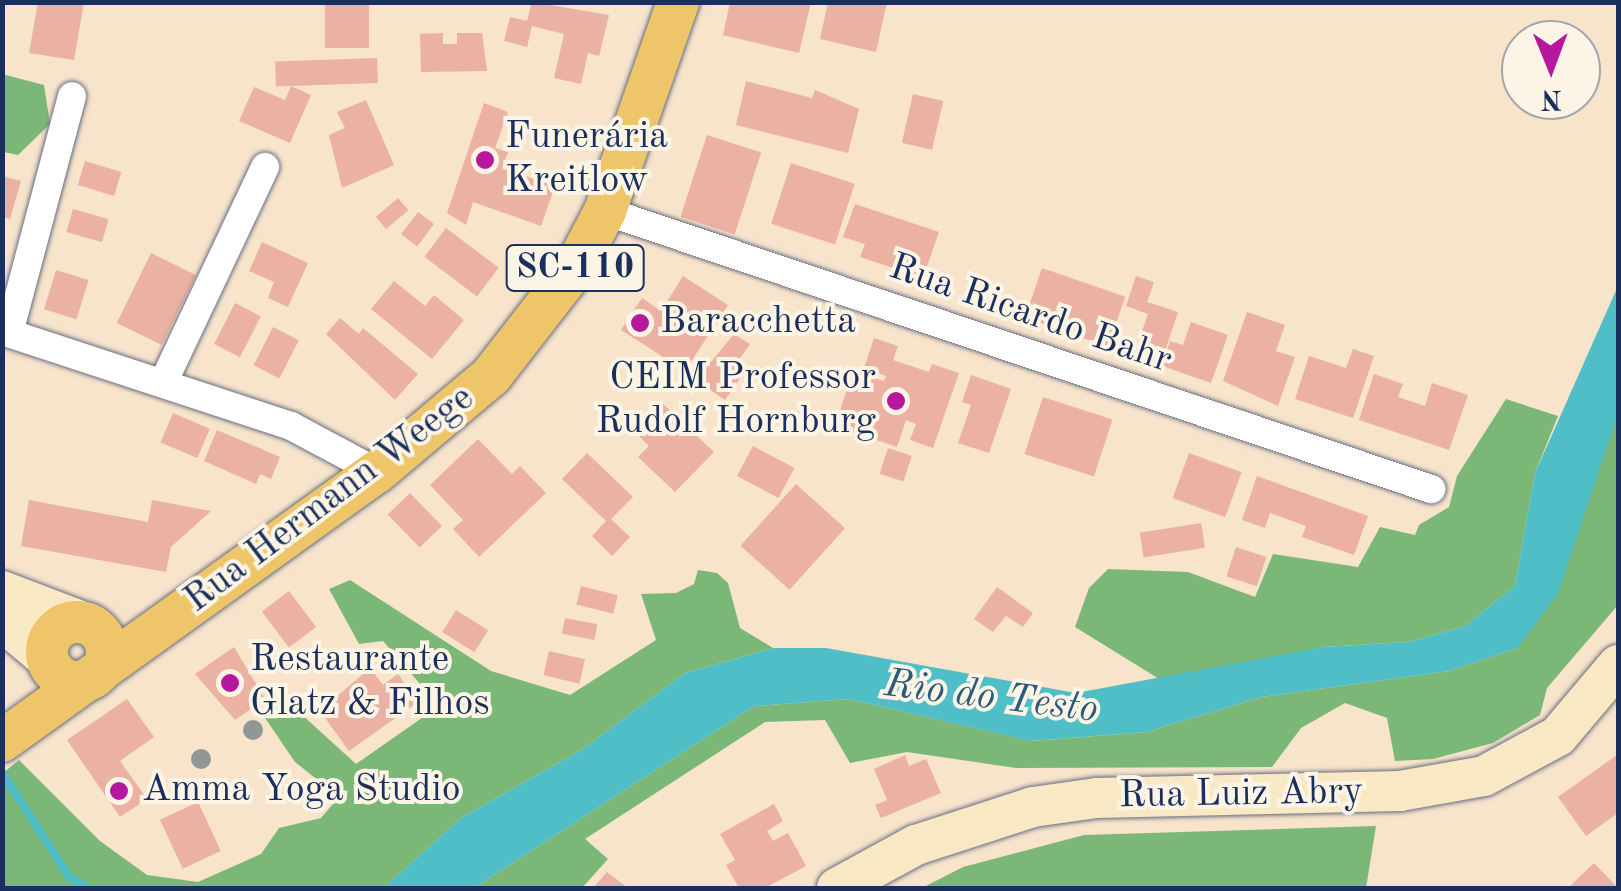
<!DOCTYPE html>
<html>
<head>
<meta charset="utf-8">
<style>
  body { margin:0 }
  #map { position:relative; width:1621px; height:891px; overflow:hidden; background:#f7e4cb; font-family:"Old Standard TT",serif }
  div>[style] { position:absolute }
  .forest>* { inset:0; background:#7bb878 }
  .water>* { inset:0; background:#50bec6 }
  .stream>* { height:8px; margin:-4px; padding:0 4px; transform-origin:4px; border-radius:4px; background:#50bec6 }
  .building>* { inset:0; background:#ebb1a3; transform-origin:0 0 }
  .roads { filter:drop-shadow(0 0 2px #686e84) drop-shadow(0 0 2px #686e84) }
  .street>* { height:28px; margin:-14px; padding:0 14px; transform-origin:14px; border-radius:14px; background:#fff }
  .secondary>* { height:40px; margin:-20px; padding:0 20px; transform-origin:20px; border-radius:20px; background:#f8e8c3 }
  .primary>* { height:42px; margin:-21px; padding:0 21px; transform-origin:21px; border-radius:21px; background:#eec569 }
  .primary>.ring { margin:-21px; padding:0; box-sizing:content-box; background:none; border:42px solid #eec569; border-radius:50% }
  .trees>* { width:20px; height:20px; margin:-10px; border-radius:50%; background:#909896 }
  .dots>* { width:28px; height:28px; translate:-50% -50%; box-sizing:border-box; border:5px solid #fcf5e5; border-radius:50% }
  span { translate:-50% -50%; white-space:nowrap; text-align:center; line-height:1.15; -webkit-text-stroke:8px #fcf5e5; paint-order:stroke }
  .shield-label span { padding:2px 8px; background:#fcf5e5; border:2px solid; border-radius:8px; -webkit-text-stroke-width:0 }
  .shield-label { font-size:35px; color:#1b2f5e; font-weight:700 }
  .poi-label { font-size:38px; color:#1b2f5e }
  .left { translate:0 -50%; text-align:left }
  .right { translate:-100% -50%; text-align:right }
  .street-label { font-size:38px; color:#1b2f5e }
  .water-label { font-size:40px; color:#2b5a7d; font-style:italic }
  .frame { position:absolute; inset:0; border:5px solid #1b2f5e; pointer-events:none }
  .north { position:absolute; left:1501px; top:20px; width:100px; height:100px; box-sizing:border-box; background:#fcf5e5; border:2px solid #a2a6af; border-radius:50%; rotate:179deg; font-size:28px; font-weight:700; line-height:40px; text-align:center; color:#1b2f5e }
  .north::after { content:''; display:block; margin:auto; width:35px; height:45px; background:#b5179e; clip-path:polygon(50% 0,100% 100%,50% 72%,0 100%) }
</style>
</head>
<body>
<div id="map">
  <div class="forest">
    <i style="clip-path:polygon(2px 74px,44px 85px,50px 124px,18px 155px,3px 152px)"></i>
    <i style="clip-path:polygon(1506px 399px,1558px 416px,1535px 473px,1515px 586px,1465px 626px,1409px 642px,1323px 647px,1164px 682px,1075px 627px,1089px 588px,1108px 569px,1188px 572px,1255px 597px,1273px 554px,1358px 567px,1380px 527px,1415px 535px,1419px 525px,1449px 507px,1457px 476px)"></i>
    <i style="clip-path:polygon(1618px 414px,1618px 605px,1547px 688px,1540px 715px,1493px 743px,1433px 759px,1395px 761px,1387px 718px,1345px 703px,1301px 728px,1272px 767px,1016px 768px,907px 752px,850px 763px,825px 720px,765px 722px,585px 839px,608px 859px,582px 888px,474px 888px,754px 706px,849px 699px,1032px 741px,1147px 732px,1261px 697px,1449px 671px,1517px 648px)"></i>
    <i style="clip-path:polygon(698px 570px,717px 573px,728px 583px,740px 628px,773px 648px,685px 673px,583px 749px,461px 818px,384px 888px,3px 888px,3px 773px,19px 760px,100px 841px,147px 875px,198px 882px,261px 854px,279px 828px,321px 818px,339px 797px,295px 762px,263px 715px,288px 702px,356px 764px,439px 706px,383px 641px,359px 644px,329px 589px,350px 580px,491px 671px,570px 695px,656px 640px,641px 594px,676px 593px,694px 584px)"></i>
    <i style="clip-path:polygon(1376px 826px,1366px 888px,922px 888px,963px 867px,1084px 835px)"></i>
  </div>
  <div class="water">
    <i style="clip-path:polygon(1618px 286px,1618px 414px,1558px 594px,1517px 648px,1449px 671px,1261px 697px,1147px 732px,1031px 741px,849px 699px,754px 706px,474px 888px,384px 888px,461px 818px,583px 749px,685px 673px,773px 648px,826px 648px,1076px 693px,1323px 647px,1409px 642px,1465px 626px,1515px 586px,1535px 473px)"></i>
  </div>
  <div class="stream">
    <i style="left:2px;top:772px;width:125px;rotate:57.5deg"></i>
    <i style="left:69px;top:877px;width:22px;rotate:30deg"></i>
  </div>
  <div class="building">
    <i style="clip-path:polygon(38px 2px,84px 2px,74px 60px,29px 53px)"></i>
    <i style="left:325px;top:2px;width:44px;height:46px"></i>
    <i style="clip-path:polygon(532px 2px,609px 15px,599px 56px,588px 53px,581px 84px,554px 78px,564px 34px,532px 26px,527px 47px,504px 41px,510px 17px,527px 21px)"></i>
    <i style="clip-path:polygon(730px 2px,811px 2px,799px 53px,723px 35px)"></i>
    <i style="clip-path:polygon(828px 2px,887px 2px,876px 52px,820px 39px)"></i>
    <i style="clip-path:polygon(443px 33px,443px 44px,457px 44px,457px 33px,482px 33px,487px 71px,421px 72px,420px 34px)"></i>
    <i style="left:377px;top:58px;width:25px;height:102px;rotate:88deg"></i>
    <i style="clip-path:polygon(746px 81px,812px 98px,815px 90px,859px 109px,848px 153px,736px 125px)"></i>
    <i style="clip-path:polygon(291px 86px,311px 95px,290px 143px,239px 121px,254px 87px,285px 100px)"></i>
    <i style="left:913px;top:94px;width:31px;height:50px;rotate:13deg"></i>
    <i style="clip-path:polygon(366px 100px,394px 165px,342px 188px,329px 135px,345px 128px,337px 112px)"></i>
    <i style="clip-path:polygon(484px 103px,508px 112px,495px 148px,508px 152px,502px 168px,555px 186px,541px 226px,473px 202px,466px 225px,447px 213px)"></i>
    <i style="left:707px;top:135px;width:57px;height:86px;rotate:18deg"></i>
    <i style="left:85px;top:161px;width:38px;height:25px;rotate:17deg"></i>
    <i style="left:791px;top:163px;width:67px;height:64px;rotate:18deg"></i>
    <i style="clip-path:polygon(2px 176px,21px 181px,10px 219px,2px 217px)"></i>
    <i style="left:398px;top:198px;width:16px;height:29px;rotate:50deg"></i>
    <i style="clip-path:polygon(855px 204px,939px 232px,923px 278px,860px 257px,865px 244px,843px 237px)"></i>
    <i style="left:73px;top:209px;width:37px;height:24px;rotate:16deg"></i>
    <i style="left:418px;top:212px;width:20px;height:28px;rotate:37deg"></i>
    <i style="left:446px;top:228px;width:66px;height:36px;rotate:37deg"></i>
    <i style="clip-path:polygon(262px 242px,308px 263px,288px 307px,268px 298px,274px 282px,249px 271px)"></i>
    <i style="left:151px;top:253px;width:50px;height:78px;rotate:26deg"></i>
    <i style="left:1042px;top:268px;width:88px;height:53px;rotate:19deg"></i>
    <i style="left:56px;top:270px;width:34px;height:41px;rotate:17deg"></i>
    <i style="clip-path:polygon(683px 276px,728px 305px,685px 371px,621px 330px,642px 298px,661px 311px)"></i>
    <i style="clip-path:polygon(1136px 276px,1154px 282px,1147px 302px,1178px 312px,1160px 366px,1133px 357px,1148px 314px,1126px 306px)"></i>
    <i style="clip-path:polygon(394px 281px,425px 306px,434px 295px,464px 320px,432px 359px,371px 309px)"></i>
    <i style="left:235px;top:303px;width:29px;height:46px;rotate:27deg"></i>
    <i style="clip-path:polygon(1247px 312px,1285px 325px,1276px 351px,1295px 357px,1278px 406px,1223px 381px)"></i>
    <i style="clip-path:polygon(340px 318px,359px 334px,363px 328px,418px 374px,395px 400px,326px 334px)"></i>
    <i style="clip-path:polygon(1191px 322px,1228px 335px,1211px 383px,1162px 366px,1170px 341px,1183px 345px)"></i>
    <i style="left:273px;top:327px;width:29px;height:43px;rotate:27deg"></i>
    <i style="clip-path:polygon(734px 334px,750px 344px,738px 361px,748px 367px,725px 400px,696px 380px)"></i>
    <i style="clip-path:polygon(874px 338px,898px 346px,893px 360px,929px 372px,932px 364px,959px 373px,933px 448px,910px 440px,916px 424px,906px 420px,897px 447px,835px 426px,853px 371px,884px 381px,886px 376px,864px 368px)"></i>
    <i style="clip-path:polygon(1353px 349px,1374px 356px,1353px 418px,1295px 399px,1309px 356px,1346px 368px)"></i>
    <i style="clip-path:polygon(1374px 374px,1403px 384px,1398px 397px,1425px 406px,1432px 383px,1468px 395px,1449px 450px,1359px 420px)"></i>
    <i style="clip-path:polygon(971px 375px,1011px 389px,989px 453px,958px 443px,971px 405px,962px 402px)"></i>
    <i style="left:1043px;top:397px;width:73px;height:60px;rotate:18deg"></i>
    <i style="clip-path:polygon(663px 404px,714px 452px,675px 492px,638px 457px,649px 446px,635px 432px)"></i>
    <i style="left:173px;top:413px;width:40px;height:32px;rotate:23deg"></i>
    <i style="clip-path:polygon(217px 430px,280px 457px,271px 479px,260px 474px,256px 484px,204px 461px)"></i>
    <i style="clip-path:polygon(478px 439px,512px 474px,520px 466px,546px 493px,479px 557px,453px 529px,463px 520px,430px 485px)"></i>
    <i style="left:753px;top:446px;width:47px;height:34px;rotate:28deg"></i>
    <i style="left:888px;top:448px;width:25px;height:27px;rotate:18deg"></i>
    <i style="clip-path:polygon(587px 453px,633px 497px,611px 519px,630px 537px,612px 556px,592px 536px,606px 521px,562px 479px)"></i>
    <i style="left:1189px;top:453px;width:56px;height:48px;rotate:20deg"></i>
    <i style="clip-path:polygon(1257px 476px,1368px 516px,1354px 555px,1302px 537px,1306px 526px,1270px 513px,1265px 528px,1242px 520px)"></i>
    <i style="left:796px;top:484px;width:66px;height:83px;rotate:42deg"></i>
    <i style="left:410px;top:493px;width:46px;height:31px;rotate:46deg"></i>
    <i style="clip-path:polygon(29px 500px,148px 522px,152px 500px,211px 511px,171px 547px,166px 572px,21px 546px)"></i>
    <i style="left:1201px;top:523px;width:25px;height:62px;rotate:81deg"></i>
    <i style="left:1236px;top:547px;width:32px;height:31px;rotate:18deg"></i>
    <i style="left:581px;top:586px;width:38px;height:19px;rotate:14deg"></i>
    <i style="clip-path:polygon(997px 587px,1033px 613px,1023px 627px,1006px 616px,993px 632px,974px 619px)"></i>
    <i style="left:289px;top:591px;width:45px;height:34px;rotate:53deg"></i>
    <i style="left:456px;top:610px;width:38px;height:26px;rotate:32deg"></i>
    <i style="left:565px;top:618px;width:33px;height:16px;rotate:11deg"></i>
    <i style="clip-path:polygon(234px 647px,265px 699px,235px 720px,195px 674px)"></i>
    <i style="left:549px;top:651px;width:37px;height:25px;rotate:13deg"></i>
    <i style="clip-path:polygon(370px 668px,383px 685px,398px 674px,418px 702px,349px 751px,320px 711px)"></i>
    <i style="clip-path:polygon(127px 699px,154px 737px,120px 761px,147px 799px,120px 817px,67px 740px)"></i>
    <i style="clip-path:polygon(905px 755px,909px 766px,926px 759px,941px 793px,881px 818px,875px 805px,887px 800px,874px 769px)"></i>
    <i style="clip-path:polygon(1617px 755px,1618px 813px,1586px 836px,1558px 797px)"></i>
    <i style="left:198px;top:802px;width:54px;height:42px;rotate:65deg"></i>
    <i style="clip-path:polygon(774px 804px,783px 821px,767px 831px,773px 841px,788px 833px,806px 866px,765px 888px,739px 888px,726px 865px,735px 860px,720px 834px)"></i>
    <i style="clip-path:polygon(1594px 863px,1618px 888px,1568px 888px)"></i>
    <i style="clip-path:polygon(607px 872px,628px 888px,593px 888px)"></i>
  </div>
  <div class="roads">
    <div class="street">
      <i style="left:605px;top:211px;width:872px;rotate:18.6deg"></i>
      <i style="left:2px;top:331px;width:304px;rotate:18.2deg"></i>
      <i style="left:291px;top:426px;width:98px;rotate:28.1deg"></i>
      <i style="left:9px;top:333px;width:245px;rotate:-75.1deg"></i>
      <i style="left:163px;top:383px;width:239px;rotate:-64.7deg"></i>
    </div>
    <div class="secondary">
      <i style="left:2px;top:591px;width:87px;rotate:20.9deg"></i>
      <i style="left:2px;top:621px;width:57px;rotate:40.1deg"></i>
      <i style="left:837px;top:888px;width:90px;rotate:-28.6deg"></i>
      <i style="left:916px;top:845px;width:123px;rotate:-18deg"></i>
      <i style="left:1033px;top:807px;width:64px;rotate:-8.1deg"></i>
      <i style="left:1096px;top:798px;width:304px;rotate:-1.3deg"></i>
      <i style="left:1400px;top:791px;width:85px;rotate:-10.1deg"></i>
      <i style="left:1484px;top:776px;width:84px;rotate:-28.4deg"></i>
      <i style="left:1558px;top:736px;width:93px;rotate:-49.8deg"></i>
    </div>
    <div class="primary">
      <i class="ring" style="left:47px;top:622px;width:18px;height:18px"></i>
      <i style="left:2px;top:741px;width:462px;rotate:-35.7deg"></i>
      <i style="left:377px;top:472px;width:149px;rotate:-40.1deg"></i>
      <i style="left:491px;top:376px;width:137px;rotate:-52.1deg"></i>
      <i style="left:575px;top:268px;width:64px;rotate:-62.2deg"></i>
      <i style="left:605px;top:211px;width:221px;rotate:-70.7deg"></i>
    </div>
  </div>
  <div class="trees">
    <i style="left:253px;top:730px"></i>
    <i style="left:201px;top:759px"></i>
  </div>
  <div class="dots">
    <i style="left:485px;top:160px;background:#b5179e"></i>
    <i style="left:640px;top:323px;background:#b5179e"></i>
    <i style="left:896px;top:401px;background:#b5179e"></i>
    <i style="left:230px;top:683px;background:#b5179e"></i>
    <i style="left:119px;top:791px;background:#b5179e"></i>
  </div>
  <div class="shield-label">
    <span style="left:575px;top:268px">SC-110</span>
  </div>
  <div class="poi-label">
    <span class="left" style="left:505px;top:160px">Funerária<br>Kreitlow</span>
    <span class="left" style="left:660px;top:323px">Baracchetta</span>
    <span class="right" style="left:876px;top:401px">CEIM Professor<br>Rudolf Hornburg</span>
    <span class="left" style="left:250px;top:683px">Restaurante<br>Glatz &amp; Filhos</span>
    <span class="left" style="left:142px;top:791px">Amma Yoga Studio</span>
  </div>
  <div class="street-label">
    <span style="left:1030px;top:315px;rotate:19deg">Rua Ricardo Bahr</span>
    <span style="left:330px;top:500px;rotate:-37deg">Rua Hermann Weege</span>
    <span style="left:1241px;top:795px;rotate:-1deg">Rua Luiz Abry</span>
  </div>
  <div class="water-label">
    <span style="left:991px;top:698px;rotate:7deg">Rio do Testo</span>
  </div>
  <div class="frame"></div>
  <div class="north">N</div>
</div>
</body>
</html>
